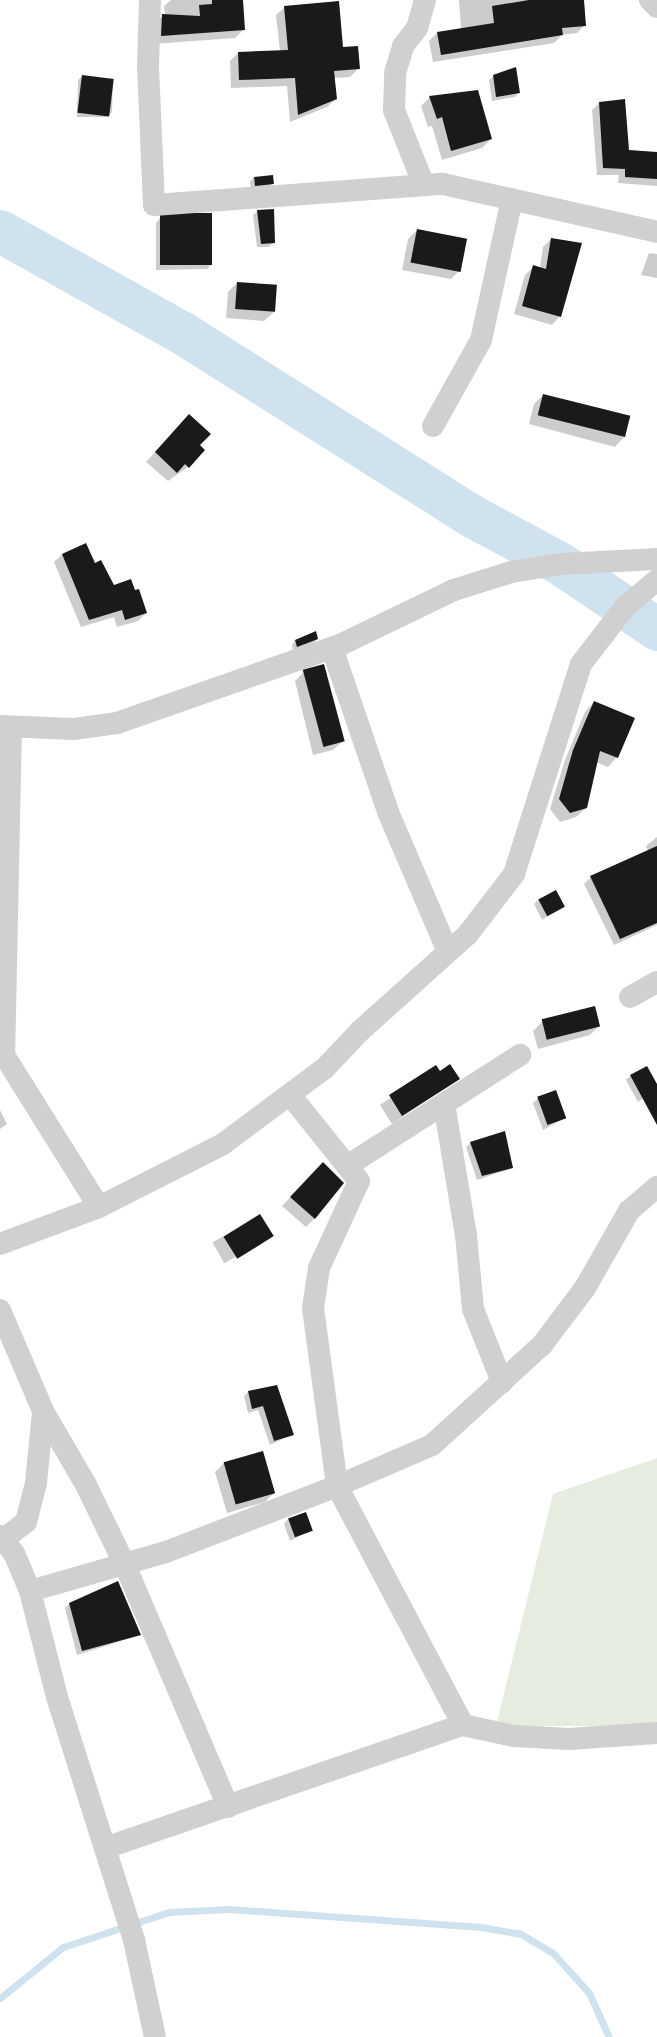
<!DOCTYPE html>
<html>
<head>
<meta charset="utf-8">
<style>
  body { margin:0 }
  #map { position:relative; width:657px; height:2037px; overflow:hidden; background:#fff; font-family:Overpass,sans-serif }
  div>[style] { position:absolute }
  .green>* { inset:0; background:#e6ecdf }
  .shadow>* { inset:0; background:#0003; transform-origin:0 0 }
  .stream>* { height:7px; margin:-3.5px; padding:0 3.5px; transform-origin:3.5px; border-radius:3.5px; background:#cfe2ee }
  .river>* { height:43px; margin:-21.5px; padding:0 21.5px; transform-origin:21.5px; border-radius:21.5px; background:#cfe2ee }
  .building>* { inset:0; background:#1a1a1a; transform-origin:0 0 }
  .minor>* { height:22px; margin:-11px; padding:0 11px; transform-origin:11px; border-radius:11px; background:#d0d0d0 }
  span { translate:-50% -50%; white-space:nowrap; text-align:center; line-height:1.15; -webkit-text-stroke:4px #fff; paint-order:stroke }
</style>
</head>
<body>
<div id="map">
  <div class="green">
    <i style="clip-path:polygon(657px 1458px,657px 1722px,624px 1726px,496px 1726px,553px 1494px)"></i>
  </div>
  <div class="shadow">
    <i style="clip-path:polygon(171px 0,242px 0,244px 29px,235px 38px,153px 44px,154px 23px,165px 15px,164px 6px)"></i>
    <i style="clip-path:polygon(459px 0,583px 0,585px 25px,577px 33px,562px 35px,554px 43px,433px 62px,429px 41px,437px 33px,461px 29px)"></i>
    <i style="clip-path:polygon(285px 7px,342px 48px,359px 68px,350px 77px,334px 78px,336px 99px,327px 107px,290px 122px,287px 86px,231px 88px,230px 61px,238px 53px,280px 51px,276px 15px)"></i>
    <i style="clip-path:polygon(82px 76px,113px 80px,112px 112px,107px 117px,77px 117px,78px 80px)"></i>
    <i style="clip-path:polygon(494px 76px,519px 92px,515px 97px,492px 101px,489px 80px)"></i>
    <i style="clip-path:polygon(430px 97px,491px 139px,482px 148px,442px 160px,432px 126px,428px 127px,421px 106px)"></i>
    <i style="clip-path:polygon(599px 103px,628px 151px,657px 153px,657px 186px,618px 183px,619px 175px,597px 175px,592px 110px)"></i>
    <i style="clip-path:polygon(254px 177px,273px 183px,268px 188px,251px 189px,250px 182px)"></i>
    <i style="clip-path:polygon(258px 211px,274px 242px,269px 247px,257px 247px,253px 215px)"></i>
    <i style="clip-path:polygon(160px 218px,211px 265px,207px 269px,156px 270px,156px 223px)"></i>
    <i style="clip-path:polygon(417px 230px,466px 239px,460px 270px,451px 279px,402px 270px,408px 239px)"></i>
    <i style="clip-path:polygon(551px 239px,560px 316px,552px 325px,514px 314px,525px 275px,534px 266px,540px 268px,543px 247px)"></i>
    <i style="clip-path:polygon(649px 253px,657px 254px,657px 278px,641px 275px)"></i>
    <i style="clip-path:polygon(237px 283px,274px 312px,264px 321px,226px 318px,228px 292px)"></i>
    <i style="clip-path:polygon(543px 395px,624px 437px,615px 447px,529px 424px,534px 404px)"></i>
    <i style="clip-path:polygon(189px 415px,199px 445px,188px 467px,168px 481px,146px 462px)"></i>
    <i style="clip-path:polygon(62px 554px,94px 564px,113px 586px,134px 591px,146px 613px,138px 621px,117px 627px,114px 617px,81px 627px,54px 562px)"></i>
    <i style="clip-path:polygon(317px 639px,313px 644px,293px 650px,292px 645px,296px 640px)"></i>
    <i style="clip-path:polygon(304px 672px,343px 741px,333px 750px,313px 755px,295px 681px)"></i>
    <i style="clip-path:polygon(594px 702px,617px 757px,608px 767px,596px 762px,586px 808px,576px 817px,560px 822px,550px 809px,565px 760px,585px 712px)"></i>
    <i style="clip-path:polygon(657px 837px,657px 925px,614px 945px,584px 884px,591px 877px,648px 851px,646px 846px)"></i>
    <i style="clip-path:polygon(539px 899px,563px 907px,542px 920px,534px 904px)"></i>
    <i style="clip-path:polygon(542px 1022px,599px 1026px,590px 1035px,538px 1049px,533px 1031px)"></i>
    <i style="clip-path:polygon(436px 1066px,440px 1072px,458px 1079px,392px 1124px,380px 1105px)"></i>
    <i style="clip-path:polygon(630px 1076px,657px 1087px,657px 1090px,638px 1102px,626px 1080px)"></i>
    <i style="clip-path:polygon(538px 1098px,565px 1118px,543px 1130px,533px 1103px)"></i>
    <i style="clip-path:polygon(0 1110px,7px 1124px,0 1129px)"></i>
    <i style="clip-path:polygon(471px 1143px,512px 1168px,477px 1180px,466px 1147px)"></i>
    <i style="clip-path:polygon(314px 1172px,315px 1218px,306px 1227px,282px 1206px)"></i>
    <i style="left:260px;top:1215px;width:24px;height:55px;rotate:60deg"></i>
    <i style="clip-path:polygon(277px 1386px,293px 1434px,270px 1445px,258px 1410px,248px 1413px,244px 1396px,248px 1392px)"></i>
    <i style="clip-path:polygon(224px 1463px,274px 1493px,265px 1502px,227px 1513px,215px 1472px)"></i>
    <i style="clip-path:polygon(288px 1519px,311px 1530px,290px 1541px,284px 1524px)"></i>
    <i style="clip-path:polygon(69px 1604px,140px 1635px,77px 1655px,65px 1608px)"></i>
  </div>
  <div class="stream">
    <i style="left:0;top:1998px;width:81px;rotate:-39deg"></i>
    <i style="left:63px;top:1947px;width:112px;rotate:-18.3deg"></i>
    <i style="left:169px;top:1912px;width:60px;rotate:-2.9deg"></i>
    <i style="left:229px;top:1909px;width:253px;rotate:4.1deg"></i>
    <i style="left:481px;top:1927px;width:41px;rotate:9.9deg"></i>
    <i style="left:521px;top:1934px;width:37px;rotate:31deg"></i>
    <i style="left:553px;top:1953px;width:54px;rotate:48deg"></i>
    <i style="left:589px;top:1993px;width:48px;rotate:65.6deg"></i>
  </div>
  <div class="river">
    <i style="left:0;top:231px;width:207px;rotate:29.2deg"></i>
    <i style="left:181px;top:332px;width:344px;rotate:32.3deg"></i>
    <i style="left:472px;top:516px;width:101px;rotate:28.3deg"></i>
    <i style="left:561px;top:564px;width:116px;rotate:34.1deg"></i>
  </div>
  <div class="building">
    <i style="clip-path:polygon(212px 0,243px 0,245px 30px,161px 36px,162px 14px,200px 16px,199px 5px,212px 4px)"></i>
    <i style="clip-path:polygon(529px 0,584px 0,586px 26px,562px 28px,563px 35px,441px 55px,437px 32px,494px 23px,492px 6px)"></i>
    <i style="clip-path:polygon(339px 1px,343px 47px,358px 46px,360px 69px,334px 71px,337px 99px,298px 115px,295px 78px,239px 80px,238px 52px,288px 50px,284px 6px)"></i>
    <i style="clip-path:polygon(516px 67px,520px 93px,496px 97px,493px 75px)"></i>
    <i style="left:82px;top:75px;width:32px;height:38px;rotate:7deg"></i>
    <i style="clip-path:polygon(478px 90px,492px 139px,451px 151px,442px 117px,437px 119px,429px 96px)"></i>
    <i style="clip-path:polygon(625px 99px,629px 150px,657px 152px,657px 179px,625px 177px,625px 169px,603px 168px,599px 102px)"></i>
    <i style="left:273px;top:175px;width:9px;height:19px;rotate:84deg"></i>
    <i style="clip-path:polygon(274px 209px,275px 243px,261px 244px,257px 210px)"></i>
    <i style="left:212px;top:213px;width:52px;height:52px;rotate:90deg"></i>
    <i style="left:417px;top:229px;width:51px;height:34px;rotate:11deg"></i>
    <i style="clip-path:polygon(551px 238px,582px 243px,561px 317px,522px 306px,533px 265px,546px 269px)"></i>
    <i style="left:237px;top:282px;width:40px;height:27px;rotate:4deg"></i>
    <i style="left:543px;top:394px;width:90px;height:22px;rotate:14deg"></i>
    <i style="clip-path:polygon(189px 414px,211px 434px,200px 445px,205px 450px,189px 468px,185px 464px,177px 473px,155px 452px)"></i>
    <i style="clip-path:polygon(86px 543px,95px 563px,101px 560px,114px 585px,131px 579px,135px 590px,139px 589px,147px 613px,125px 620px,122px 610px,89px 620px,62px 554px)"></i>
    <i style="clip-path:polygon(316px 631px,318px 639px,297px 647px,295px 640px)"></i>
    <i style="left:324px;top:664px;width:80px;height:22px;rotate:75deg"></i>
    <i style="clip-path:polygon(594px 701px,635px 718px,618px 758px,600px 751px,587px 808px,570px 813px,559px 799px,573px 750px)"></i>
    <i style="clip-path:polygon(657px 846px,657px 923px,620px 939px,590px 876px)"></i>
    <i style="left:556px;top:890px;width:19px;height:20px;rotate:62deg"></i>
    <i style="left:595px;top:1006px;width:21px;height:55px;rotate:76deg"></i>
    <i style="clip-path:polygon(450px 1064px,460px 1079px,402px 1116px,389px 1095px,436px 1065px,440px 1071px)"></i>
    <i style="clip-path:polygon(647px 1066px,657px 1084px,657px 1125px,630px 1075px)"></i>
    <i style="left:556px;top:1090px;width:30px;height:20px;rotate:70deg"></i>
    <i style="clip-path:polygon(505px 1131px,513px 1168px,482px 1176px,470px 1142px)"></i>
    <i style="clip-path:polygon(323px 1162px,344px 1183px,315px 1219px,290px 1197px)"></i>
    <i style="left:260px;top:1214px;width:26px;height:43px;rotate:58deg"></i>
    <i style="clip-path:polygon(277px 1385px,294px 1435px,274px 1441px,263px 1406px,252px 1409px,248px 1391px)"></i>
    <i style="left:263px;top:1451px;width:44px;height:41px;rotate:74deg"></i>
    <i style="left:306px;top:1512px;width:20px;height:19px;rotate:70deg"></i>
    <i style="clip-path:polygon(118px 1581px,141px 1635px,82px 1651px,69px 1603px)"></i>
  </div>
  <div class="minor">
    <i style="left:150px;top:0;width:67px;rotate:91.7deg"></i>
    <i style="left:148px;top:67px;width:138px;rotate:87.5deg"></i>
    <i style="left:154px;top:205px;width:290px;rotate:-4.2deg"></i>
    <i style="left:443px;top:184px;width:219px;rotate:12.6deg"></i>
    <i style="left:650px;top:0;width:10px;rotate:45deg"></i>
    <i style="left:423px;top:183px;width:79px;rotate:-111.7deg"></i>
    <i style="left:394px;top:110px;width:37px;rotate:-88deg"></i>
    <i style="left:395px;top:73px;width:28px;rotate:-73deg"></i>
    <i style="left:403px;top:46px;width:23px;rotate:-52deg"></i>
    <i style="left:417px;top:28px;width:29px;rotate:-74deg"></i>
    <i style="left:433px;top:426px;width:98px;rotate:-60.8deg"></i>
    <i style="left:481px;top:340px;width:144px;rotate:-77.6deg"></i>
    <i style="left:332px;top:648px;width:173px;rotate:71.1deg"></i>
    <i style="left:388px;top:812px;width:152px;rotate:66.8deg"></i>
    <i style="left:0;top:726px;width:74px;rotate:2.3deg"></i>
    <i style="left:74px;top:729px;width:43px;rotate:-7.9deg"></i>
    <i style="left:117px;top:723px;width:236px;rotate:-19.3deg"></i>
    <i style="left:340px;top:645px;width:127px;rotate:-25.8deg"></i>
    <i style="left:454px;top:590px;width:60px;rotate:-17.5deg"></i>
    <i style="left:511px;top:572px;width:51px;rotate:-9.1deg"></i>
    <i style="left:561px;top:564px;width:96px;rotate:-3deg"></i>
    <i style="left:11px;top:727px;width:328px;rotate:91.2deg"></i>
    <i style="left:4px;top:1055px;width:179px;rotate:58deg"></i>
    <i style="left:630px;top:997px;width:31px;rotate:-29deg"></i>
    <i style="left:291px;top:1096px;width:109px;rotate:51.3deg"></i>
    <i style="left:359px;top:1181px;width:96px;rotate:114.7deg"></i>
    <i style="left:319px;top:1268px;width:40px;rotate:98.5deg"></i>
    <i style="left:313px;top:1308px;width:180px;rotate:82.3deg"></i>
    <i style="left:337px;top:1486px;width:270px;rotate:62.2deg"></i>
    <i style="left:444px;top:1104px;width:133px;rotate:80.5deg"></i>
    <i style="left:466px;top:1235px;width:74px;rotate:84.6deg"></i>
    <i style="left:473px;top:1309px;width:79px;rotate:68.3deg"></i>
    <i style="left:347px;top:1166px;width:206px;rotate:-32.7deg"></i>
    <i style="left:0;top:1244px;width:106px;rotate:-20.5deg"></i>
    <i style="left:99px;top:1207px;width:139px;rotate:-26.9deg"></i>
    <i style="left:223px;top:1144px;width:127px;rotate:-36.7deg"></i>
    <i style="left:325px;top:1068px;width:51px;rotate:-46.6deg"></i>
    <i style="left:360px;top:1031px;width:145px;rotate:-41.9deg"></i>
    <i style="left:468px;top:934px;width:76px;rotate:-52.5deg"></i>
    <i style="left:514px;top:874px;width:220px;rotate:-72.3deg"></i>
    <i style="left:581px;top:664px;width:72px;rotate:-52.3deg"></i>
    <i style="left:625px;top:607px;width:42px;rotate:-40.2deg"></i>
    <i style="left:0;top:1310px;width:110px;rotate:66.9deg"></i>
    <i style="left:43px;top:1411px;width:86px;rotate:59.8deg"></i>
    <i style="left:86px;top:1485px;width:89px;rotate:64deg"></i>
    <i style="left:125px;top:1565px;width:263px;rotate:66.9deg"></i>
    <i style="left:0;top:1536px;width:22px;rotate:51deg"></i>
    <i style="left:14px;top:1553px;width:41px;rotate:67.2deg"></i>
    <i style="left:30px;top:1591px;width:109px;rotate:75.7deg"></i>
    <i style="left:57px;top:1697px;width:255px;rotate:72.4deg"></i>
    <i style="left:134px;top:1940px;width:99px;rotate:77.8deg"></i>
    <i style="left:4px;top:1539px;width:28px;rotate:-38deg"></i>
    <i style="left:26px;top:1522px;width:40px;rotate:-75.6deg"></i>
    <i style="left:36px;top:1483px;width:72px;rotate:-84.4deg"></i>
    <i style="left:30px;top:1591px;width:141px;rotate:-16deg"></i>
    <i style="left:166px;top:1552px;width:183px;rotate:-21.1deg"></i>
    <i style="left:337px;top:1486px;width:103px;rotate:-23.3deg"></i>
    <i style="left:432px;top:1445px;width:149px;rotate:-42.3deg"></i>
    <i style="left:542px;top:1345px;width:71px;rotate:-53deg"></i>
    <i style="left:585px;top:1288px;width:89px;rotate:-60.3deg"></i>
    <i style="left:629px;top:1211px;width:37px;rotate:-41deg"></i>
    <i style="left:105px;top:1848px;width:379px;rotate:-19deg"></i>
    <i style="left:463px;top:1725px;width:52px;rotate:12.2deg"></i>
    <i style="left:514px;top:1736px;width:55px;rotate:3.1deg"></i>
    <i style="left:569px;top:1739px;width:88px;rotate:-3.9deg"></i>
  </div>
</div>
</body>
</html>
